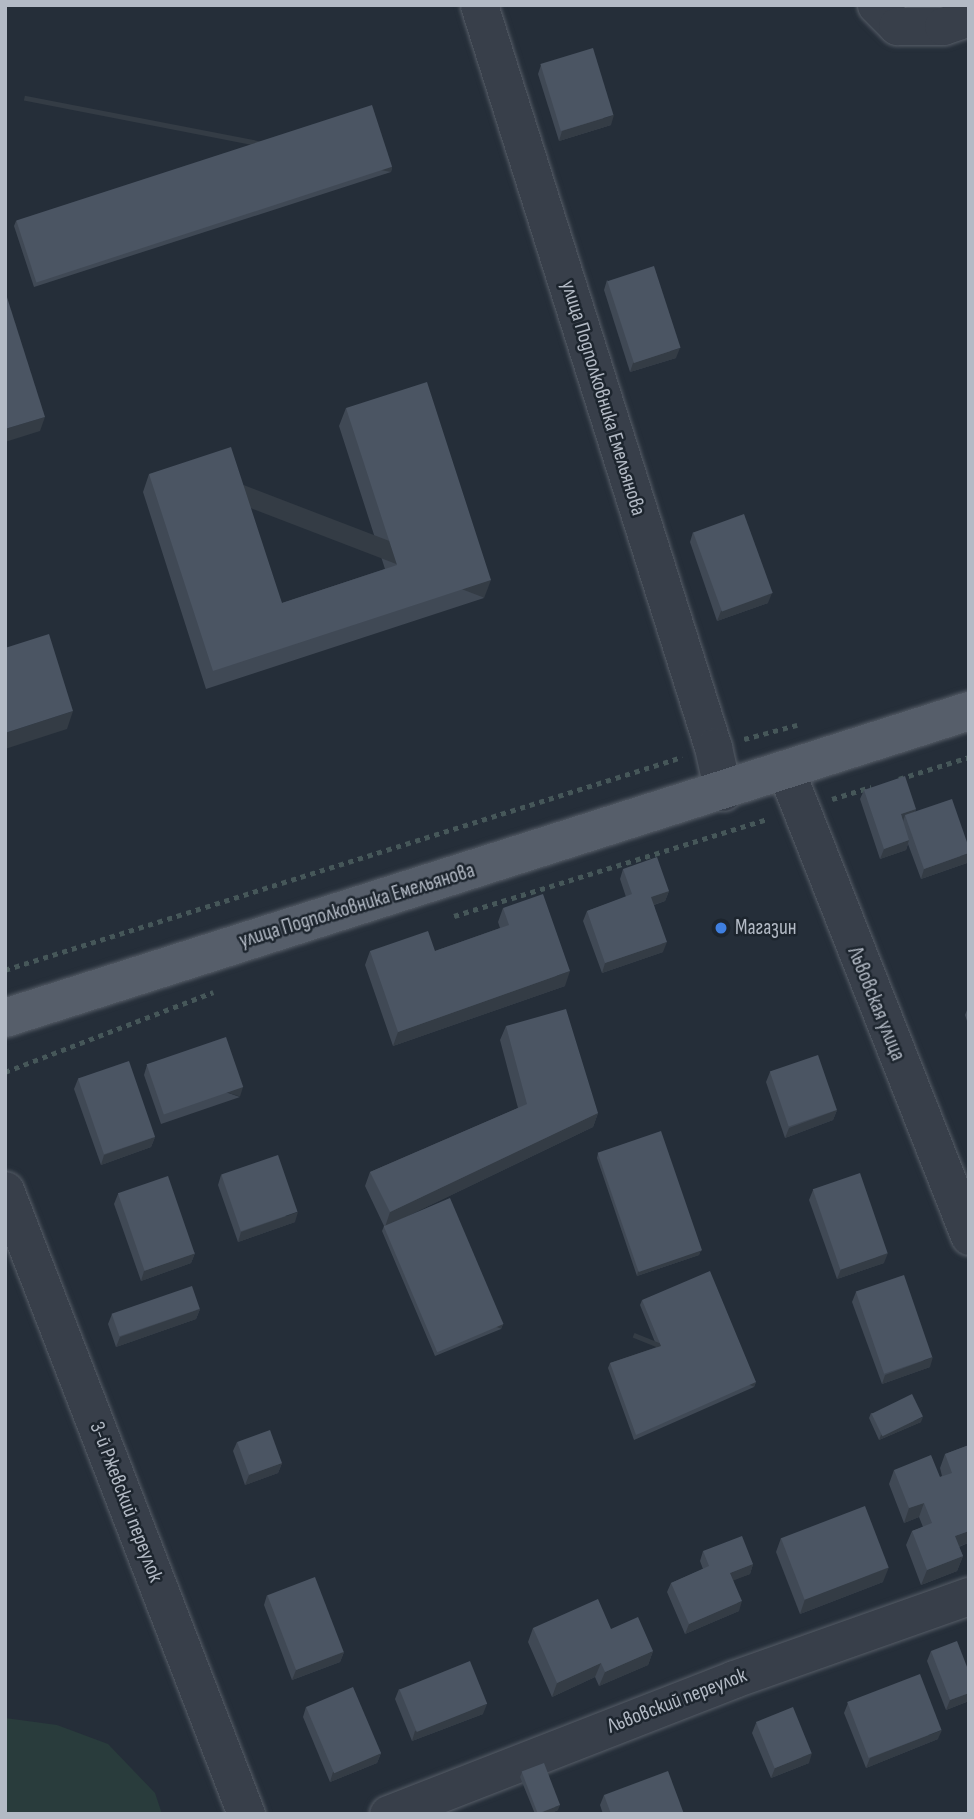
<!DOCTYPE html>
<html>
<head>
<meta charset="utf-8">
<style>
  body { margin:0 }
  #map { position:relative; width:974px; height:1819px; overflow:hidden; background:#252e39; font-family:"Sofia Sans Condensed",sans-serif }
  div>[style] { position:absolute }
  .green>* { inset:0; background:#293c3c }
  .path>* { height:4.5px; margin-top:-2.25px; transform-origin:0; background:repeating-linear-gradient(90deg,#465759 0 5px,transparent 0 10px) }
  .roads { filter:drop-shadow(0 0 2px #565d67) drop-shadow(0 0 2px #565d67) }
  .street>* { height:37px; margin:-18.5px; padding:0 18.5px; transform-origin:18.5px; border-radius:18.5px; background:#383f4a }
  .primary>* { height:38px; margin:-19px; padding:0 19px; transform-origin:19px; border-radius:19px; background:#565e6a }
  .wall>* { inset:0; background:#404955 }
  .shaded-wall>* { inset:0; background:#343c45; transform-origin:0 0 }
  .building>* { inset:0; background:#4b5563; transform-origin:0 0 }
  .dots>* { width:19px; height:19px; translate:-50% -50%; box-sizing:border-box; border:4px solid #1d252e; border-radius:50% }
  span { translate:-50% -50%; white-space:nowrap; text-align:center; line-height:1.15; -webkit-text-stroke:5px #1d252e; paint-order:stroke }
  .street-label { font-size:21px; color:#b3bac5 }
  .poi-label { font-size:21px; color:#b3bac5 }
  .left { translate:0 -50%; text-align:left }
  .frame { position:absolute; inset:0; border:7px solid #b3bac5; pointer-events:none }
</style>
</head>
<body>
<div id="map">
  <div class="green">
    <i style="clip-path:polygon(5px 1718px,57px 1725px,108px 1744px,155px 1793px,162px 1814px,5px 1814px)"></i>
  </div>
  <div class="path">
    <i style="left:744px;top:739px;width:55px;rotate:-14.8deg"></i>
    <i style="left:899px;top:779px;width:73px;rotate:-17.4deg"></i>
    <i style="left:832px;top:799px;width:41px;rotate:-17.1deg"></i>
    <i style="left:454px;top:916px;width:328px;rotate:-17.2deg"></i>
    <i style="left:5px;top:970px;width:710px;rotate:-17.46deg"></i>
    <i style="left:5px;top:1072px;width:223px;rotate:-21deg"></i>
  </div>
  <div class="roads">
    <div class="street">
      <i style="left:479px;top:5px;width:778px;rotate:72.5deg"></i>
      <i style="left:713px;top:747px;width:46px;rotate:77.5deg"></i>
      <i style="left:876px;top:5px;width:30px;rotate:45deg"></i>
      <i style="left:897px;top:26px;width:46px"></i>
      <i style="left:943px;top:26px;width:28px;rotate:-19deg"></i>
      <i style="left:786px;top:771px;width:500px;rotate:68.5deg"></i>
      <i style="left:5px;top:1190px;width:669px;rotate:68.88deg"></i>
      <i style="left:388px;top:1814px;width:371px;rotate:-21.3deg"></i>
      <i style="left:734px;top:1679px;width:249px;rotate:-19.5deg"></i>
    </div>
    <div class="primary">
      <i style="left:5px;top:1018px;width:1012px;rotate:-17.66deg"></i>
    </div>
  </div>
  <div class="wall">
    <i style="clip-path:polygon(541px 65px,611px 125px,559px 141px,538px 74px)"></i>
    <i style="clip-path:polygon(392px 167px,391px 172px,34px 287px,14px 226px,16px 221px)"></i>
    <i style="clip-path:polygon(607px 280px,676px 358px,630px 372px,604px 290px)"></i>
    <i style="clip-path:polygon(346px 408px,484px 598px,206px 689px,143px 492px,149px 474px,282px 603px,385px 569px,339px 426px)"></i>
    <i style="clip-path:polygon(693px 532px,768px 603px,717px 621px,690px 542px)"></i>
    <i style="clip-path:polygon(864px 790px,916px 809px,915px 812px,967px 863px,921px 879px,908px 844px,906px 850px,880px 859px,860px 799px)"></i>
    <i style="clip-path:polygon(623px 869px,669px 891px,665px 901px,654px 905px,663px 952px,602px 973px,583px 921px,587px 911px,626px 897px,620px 879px)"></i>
    <i style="clip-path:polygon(503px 908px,565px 986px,393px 1046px,365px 965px,370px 951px,435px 951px,500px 928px,498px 922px)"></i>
    <i style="clip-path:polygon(969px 1005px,969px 1027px,965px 1015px)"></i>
    <i style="clip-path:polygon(506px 1026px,598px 1113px,593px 1127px,399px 1220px,503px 1324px,501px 1329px,435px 1356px,382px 1231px,384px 1226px,365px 1186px,370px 1172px,518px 1108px,500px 1040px)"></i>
    <i style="clip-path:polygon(147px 1065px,240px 1097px,161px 1124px,144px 1075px)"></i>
    <i style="clip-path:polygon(770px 1072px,837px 1110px,833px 1120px,785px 1138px,766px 1082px)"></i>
    <i style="clip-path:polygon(78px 1079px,155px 1137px,151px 1147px,101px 1165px,74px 1089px)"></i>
    <i style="clip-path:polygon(598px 1153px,701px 1250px,699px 1255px,637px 1276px,597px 1158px)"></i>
    <i style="clip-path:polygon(221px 1175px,295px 1222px,238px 1242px,218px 1185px)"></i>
    <i style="clip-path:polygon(813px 1190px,884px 1263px,837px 1279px,809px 1200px)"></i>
    <i style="clip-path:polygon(118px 1194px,195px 1253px,191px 1263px,141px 1281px,114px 1204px)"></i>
    <i style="clip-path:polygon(856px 1292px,930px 1367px,882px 1384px,852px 1302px)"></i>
    <i style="clip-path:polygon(642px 1300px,756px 1382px,754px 1387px,634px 1440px,608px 1368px,610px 1363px,657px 1347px,640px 1305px)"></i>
    <i style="clip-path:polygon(200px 1309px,196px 1319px,116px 1347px,108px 1324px,112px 1314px)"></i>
    <i style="clip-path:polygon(871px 1413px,921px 1422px,879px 1440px,869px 1418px)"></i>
    <i style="clip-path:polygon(237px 1442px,282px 1463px,278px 1473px,245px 1485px,233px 1451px)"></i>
    <i style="clip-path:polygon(969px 1445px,969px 1545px,968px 1543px,959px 1547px,963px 1556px,957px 1571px,921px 1585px,906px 1545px,912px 1531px,923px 1527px,919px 1517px,904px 1523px,889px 1484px,894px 1470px,940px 1477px,942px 1476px,940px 1468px,945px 1454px)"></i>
    <i style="clip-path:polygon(781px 1538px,883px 1582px,800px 1614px,776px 1552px)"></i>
    <i style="clip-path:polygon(703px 1551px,753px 1564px,750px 1574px,733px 1580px,739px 1611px,685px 1634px,667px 1592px,671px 1583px,703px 1569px,700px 1561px)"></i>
    <i style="clip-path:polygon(267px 1595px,344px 1652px,340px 1662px,292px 1680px,264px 1605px)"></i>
    <i style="clip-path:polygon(533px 1628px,611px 1629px,653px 1651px,648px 1665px,599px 1686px,595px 1677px,552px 1697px,528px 1642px)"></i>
    <i style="clip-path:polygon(931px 1651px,969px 1672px,969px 1701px,946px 1710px,927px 1661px)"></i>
    <i style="clip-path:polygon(399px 1689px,483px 1714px,412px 1741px,395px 1699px)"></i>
    <i style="clip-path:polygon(848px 1703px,938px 1739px,866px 1768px,844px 1713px)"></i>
    <i style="clip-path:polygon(306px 1707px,381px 1753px,377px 1763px,330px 1782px,303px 1717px)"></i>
    <i style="clip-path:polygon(756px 1723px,809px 1763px,771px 1778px,752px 1733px)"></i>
    <i style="clip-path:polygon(522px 1772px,558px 1810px,549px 1814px,535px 1814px,520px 1777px)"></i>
    <i style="clip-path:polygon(604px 1795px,684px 1814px,603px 1814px,600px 1805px)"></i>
  </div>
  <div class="shaded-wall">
    <i style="clip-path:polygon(614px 115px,611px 125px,559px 141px,562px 131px)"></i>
    <i style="left:392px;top:167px;width:5px;height:374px;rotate:101deg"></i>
    <i style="clip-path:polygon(680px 348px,676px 358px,630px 372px,633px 363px)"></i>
    <i style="clip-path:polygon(45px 417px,40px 431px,5px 442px,5px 429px)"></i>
    <i style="left:491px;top:580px;width:19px;height:293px;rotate:111deg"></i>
    <i style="clip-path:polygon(772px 593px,768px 603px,717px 621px,721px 611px)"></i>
    <i style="clip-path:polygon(73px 711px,67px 729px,5px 749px,5px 733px)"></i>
    <i style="clip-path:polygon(916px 809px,912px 819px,905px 815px,903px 822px,901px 814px)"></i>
    <i style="clip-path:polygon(909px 840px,906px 850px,880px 859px,884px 849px)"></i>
    <i style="clip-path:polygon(969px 853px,967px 863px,921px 879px,924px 869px)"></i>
    <i style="clip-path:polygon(669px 891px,665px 901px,647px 907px,651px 897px)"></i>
    <i style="clip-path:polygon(667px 942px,663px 952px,602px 973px,605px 963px)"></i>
    <i style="clip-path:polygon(570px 971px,565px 986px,393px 1046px,398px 1032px)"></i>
    <i style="left:243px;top:1087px;width:10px;height:83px;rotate:107deg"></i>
    <i style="clip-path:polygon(837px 1110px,833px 1120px,785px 1138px,789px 1128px)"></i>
    <i style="clip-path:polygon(598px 1113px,593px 1127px,385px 1227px,390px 1212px)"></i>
    <i style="clip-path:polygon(155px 1137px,151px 1147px,101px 1165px,104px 1155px)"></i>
    <i style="clip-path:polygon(298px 1212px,295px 1222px,238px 1242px,241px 1232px)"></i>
    <i style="clip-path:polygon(701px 1250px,699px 1255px,637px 1276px,638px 1271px)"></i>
    <i style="clip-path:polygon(195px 1253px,191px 1263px,141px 1281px,144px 1271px)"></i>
    <i style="clip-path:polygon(888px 1253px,884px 1263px,837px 1279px,841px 1269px)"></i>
    <i style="clip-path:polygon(200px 1309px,196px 1319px,116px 1347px,120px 1337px)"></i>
    <i style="left:503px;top:1324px;width:5px;height:71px;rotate:112deg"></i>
    <i style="clip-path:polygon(933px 1357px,930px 1367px,882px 1384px,885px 1375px)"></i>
    <i style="left:756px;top:1382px;width:5px;height:131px;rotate:112deg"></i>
    <i style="clip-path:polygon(923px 1417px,921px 1422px,879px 1440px,881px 1435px)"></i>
    <i style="clip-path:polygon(282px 1463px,278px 1473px,245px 1485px,249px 1475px)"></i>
    <i style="clip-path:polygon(924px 1503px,919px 1517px,904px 1523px,909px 1508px)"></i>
    <i style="clip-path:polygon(969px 1531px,968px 1543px,949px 1550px,955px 1536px)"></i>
    <i style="clip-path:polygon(963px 1556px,957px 1571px,921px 1585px,927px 1570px)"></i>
    <i style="clip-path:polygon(753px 1564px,750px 1574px,727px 1583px,730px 1573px)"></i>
    <i style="clip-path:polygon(889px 1567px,883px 1582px,800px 1614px,805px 1599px)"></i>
    <i style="clip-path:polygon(742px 1601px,739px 1611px,685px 1634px,689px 1624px)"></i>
    <i style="clip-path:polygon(653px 1651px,648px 1665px,599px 1686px,605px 1672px)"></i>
    <i style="clip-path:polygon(344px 1652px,340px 1662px,292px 1680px,296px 1670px)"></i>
    <i style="clip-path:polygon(601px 1663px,595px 1677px,552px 1697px,557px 1683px)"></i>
    <i style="clip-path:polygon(969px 1693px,969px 1701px,946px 1710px,950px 1700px)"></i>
    <i style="clip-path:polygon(487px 1704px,483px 1714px,412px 1741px,415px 1731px)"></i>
    <i style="clip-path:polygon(942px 1730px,938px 1739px,866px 1768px,870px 1758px)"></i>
    <i style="clip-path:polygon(381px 1753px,377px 1763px,330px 1782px,333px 1772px)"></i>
    <i style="clip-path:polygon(812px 1753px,809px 1763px,771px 1778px,775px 1768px)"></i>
    <i style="clip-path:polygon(560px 1805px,558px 1810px,549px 1814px,538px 1814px)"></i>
  </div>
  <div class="building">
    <i style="left:593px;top:48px;width:70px;height:55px;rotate:73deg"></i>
    <i style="left:372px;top:105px;width:65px;height:374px;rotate:72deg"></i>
    <i style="left:654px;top:266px;width:86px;height:49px;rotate:72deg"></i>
    <i style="clip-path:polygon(5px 291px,45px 417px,5px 429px)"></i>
    <i style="clip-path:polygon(427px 382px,491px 580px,213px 671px,149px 474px,231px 447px,282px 603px,397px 565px,346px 408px)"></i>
    <i style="left:744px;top:514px;width:84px;height:54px;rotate:70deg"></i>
    <i style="clip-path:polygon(49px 634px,73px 711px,5px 733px,5px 648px)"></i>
    <i style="clip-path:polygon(905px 776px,916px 809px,901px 814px,909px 840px,884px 849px,864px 790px)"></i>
    <i style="clip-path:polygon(952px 799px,969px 848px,969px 853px,924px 869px,905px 815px)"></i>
    <i style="clip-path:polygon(657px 857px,669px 891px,651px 897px,667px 942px,605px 963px,587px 911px,632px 894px,623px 869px)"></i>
    <i style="clip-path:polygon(543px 894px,570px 971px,398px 1032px,370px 951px,428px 931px,435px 951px,509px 925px,503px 908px)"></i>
    <i style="clip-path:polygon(566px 1009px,598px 1113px,390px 1212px,370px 1172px,527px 1104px,506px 1026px)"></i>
    <i style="left:226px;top:1037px;width:53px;height:84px;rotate:71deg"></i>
    <i style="left:818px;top:1055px;width:58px;height:51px;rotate:71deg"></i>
    <i style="left:129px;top:1061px;width:80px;height:54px;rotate:71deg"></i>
    <i style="left:661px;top:1131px;width:126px;height:67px;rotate:71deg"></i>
    <i style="left:278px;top:1155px;width:60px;height:60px;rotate:71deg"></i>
    <i style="left:860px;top:1173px;width:85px;height:50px;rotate:71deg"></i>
    <i style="left:168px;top:1176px;width:82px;height:53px;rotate:71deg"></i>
    <i style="left:450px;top:1198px;width:137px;height:72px;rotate:67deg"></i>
    <i style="clip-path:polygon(710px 1271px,756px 1382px,636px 1435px,610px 1363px,661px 1346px,642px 1300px)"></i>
    <i style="left:904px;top:1275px;width:87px;height:51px;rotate:71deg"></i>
    <i style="left:192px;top:1286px;width:24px;height:85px;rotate:71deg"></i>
    <i style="left:912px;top:1394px;width:25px;height:45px;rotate:64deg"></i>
    <i style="left:270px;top:1430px;width:35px;height:35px;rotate:70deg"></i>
    <i style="clip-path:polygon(969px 1445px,969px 1531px,955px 1536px,963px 1556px,927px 1570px,912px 1531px,932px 1523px,924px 1503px,909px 1508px,894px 1470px,931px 1455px,940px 1477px,952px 1473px,945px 1454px)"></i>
    <i style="left:865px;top:1506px;width:66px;height:90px;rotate:69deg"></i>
    <i style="clip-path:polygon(742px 1536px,753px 1564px,730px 1573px,742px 1601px,689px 1624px,671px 1583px,709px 1566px,703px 1551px)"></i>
    <i style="left:315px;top:1577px;width:80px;height:51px;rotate:69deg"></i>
    <i style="clip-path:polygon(598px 1599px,611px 1629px,638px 1617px,653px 1651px,605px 1672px,601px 1663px,557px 1683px,533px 1628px)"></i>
    <i style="clip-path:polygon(957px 1641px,969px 1672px,969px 1693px,950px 1700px,931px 1651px)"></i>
    <i style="left:470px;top:1661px;width:46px;height:76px;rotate:68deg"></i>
    <i style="left:920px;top:1674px;width:60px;height:78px;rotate:69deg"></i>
    <i style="left:353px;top:1687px;width:72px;height:51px;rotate:67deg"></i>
    <i style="left:793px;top:1707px;width:50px;height:40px;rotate:68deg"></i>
    <i style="left:544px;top:1763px;width:45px;height:24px;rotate:69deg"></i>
    <i style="clip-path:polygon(668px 1771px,684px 1814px,611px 1814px,604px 1795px)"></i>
  </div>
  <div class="dots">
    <i style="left:721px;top:928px;background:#3f7fe0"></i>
  </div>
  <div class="street-label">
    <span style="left:603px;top:398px;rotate:73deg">улица Подполковника Емельянова</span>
    <span style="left:357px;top:906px;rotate:-17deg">улица Подполковника Емельянова</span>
    <span style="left:876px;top:1004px;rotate:68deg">Львовская улица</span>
    <span style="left:126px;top:1502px;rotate:69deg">3-й Ржевский переулок</span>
    <span style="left:677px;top:1701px;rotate:-21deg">Львовский переулок</span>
  </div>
  <div class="poi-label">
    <span class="left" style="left:735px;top:928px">Магазин</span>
  </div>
  <div class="frame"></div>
</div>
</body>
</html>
